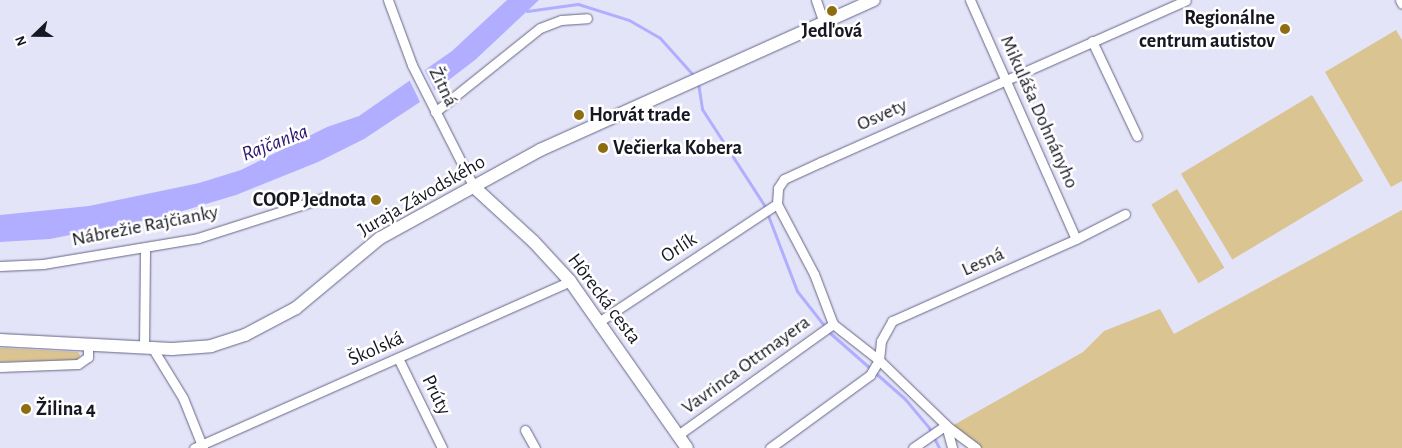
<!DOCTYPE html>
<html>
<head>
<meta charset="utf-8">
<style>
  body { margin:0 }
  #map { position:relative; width:1402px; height:448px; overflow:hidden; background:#e4e4f9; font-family:"Alegreya Sans",sans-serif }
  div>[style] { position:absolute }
  .green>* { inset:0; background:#dac492; transform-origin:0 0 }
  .water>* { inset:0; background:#b1aeff }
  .pier>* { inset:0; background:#e4e4f9 }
  .stream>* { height:3px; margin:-1.5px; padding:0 1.5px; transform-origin:1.5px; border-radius:1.5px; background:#b1aeff }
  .roads { filter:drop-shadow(0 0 1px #666685) drop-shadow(0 0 1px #666685) }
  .street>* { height:9px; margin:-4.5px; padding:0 4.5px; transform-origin:4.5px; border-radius:4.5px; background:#fff }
  .secondary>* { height:12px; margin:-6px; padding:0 6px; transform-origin:6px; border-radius:6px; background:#fff }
  .dots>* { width:14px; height:14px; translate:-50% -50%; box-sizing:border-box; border:2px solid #fff; border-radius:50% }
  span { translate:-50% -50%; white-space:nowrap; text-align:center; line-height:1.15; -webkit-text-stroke:5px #fff; paint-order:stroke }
  .poi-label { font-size:20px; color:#171723; font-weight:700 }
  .right { translate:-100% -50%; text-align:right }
  .left { translate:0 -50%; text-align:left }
  .street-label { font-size:20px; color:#171723 }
  .water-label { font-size:21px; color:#2c1671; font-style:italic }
  .north { position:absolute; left:10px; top:10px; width:50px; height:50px; -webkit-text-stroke:4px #fff; paint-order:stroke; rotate:248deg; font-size:14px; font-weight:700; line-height:20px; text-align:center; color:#171723 }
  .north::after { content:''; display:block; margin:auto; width:18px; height:22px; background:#171723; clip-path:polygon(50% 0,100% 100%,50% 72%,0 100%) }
</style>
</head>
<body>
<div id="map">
  <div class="green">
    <i style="clip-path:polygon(1396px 30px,1402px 40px,1402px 181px,1391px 187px,1325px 72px)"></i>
    <i style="left:1312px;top:95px;width:100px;height:153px;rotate:59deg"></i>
    <i style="left:1177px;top:189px;width:92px;height:30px;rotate:59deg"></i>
    <i style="clip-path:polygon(1402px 210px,1402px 448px,977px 448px,950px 427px,1083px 352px,1104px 331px,1160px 309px,1174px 334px)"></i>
    <i style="clip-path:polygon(0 348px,78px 352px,80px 355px,78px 360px,0 362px)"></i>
  </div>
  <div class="water">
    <i style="clip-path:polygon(507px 0,539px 0,475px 60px,420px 102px,364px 139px,318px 162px,236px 195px,166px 216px,50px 239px,0 242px,0 215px,89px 206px,199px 183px,241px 170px,327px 127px,359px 116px,452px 51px)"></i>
  </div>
  <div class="pier">
    <i style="clip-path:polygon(424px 69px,436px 93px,421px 104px,409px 79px)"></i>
  </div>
  <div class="stream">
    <i style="left:527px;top:11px;width:51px;rotate:-7.8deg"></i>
    <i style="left:578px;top:4px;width:53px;rotate:17.4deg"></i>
    <i style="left:629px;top:20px;width:36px;rotate:30deg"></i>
    <i style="left:660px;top:38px;width:52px;rotate:48.1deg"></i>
    <i style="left:698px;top:83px;width:26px;rotate:81deg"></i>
    <i style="left:702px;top:109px;width:114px;rotate:57.1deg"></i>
    <i style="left:764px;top:205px;width:92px;rotate:69deg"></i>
    <i style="left:797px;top:291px;width:53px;rotate:51.8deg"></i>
    <i style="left:830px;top:333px;width:100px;rotate:41.3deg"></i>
    <i style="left:905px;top:399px;width:38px;rotate:50deg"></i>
    <i style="left:929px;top:428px;width:22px;rotate:63deg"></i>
  </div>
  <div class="roads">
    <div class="street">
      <i style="left:388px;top:0;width:69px;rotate:69.7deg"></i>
      <i style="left:412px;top:65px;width:137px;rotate:63.1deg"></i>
      <i style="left:816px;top:0;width:24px;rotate:71deg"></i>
      <i style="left:970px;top:0;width:261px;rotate:66.1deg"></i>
      <i style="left:1400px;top:0;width:4px;rotate:63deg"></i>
      <i style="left:1092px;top:41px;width:105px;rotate:64.7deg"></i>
      <i style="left:435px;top:112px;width:134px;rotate:-38.7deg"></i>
      <i style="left:540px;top:28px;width:22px;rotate:-21deg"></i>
      <i style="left:561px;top:20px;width:26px;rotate:-4deg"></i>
      <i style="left:0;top:266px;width:43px;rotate:-2.7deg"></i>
      <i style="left:43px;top:264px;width:157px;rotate:-9.5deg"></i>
      <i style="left:198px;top:238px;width:131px;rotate:-17.7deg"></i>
      <i style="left:600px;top:321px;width:212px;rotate:-33.5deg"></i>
      <i style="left:144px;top:348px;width:99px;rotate:-89.4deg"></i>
      <i style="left:153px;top:349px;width:57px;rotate:58.5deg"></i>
      <i style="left:183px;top:398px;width:54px;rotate:68.2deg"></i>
      <i style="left:398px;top:358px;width:100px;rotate:63.9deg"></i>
      <i style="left:0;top:367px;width:78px;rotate:-2.2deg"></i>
      <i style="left:78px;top:364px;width:12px;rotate:-35deg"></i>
      <i style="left:88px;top:357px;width:12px;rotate:-90deg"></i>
      <i style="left:525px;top:430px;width:21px;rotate:61deg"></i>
      <i style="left:678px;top:435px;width:191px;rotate:-35.6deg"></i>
      <i style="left:194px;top:448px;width:411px;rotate:-23.9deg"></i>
      <i style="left:770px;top:448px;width:124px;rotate:-36.1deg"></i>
      <i style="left:870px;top:375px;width:17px;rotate:-59deg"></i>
      <i style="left:879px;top:360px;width:19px;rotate:-84deg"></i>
      <i style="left:881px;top:341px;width:23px;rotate:-61deg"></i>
      <i style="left:892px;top:321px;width:201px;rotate:-24deg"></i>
      <i style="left:1076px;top:239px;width:55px;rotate:-27deg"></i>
      <i style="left:913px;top:448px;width:40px;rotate:-34.9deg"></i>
      <i style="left:946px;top:425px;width:24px;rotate:75deg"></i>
      <i style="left:976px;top:448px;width:38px;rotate:-143deg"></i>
      <i style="left:946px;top:425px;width:93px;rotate:-135.9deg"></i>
      <i style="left:879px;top:360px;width:58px;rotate:-142deg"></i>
      <i style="left:833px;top:324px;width:53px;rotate:-110.8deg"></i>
      <i style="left:814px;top:274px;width:79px;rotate:-117.9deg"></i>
      <i style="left:777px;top:204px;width:16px;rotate:-86deg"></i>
      <i style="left:778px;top:188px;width:11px;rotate:-56deg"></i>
      <i style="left:784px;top:179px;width:41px;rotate:-24.7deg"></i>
      <i style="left:821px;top:162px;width:399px;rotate:-23.9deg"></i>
    </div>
    <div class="secondary">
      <i style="left:474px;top:187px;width:81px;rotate:42.5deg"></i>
      <i style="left:534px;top:242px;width:53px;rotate:47.3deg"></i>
      <i style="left:570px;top:281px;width:204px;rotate:55deg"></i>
      <i style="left:0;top:340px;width:172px;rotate:3deg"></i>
      <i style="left:172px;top:349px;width:39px;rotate:-4deg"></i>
      <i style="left:211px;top:346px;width:36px;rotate:-18deg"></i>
      <i style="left:245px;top:335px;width:58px;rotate:-27.9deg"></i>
      <i style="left:296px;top:308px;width:109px;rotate:-39.8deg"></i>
      <i style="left:380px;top:238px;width:183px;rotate:-28.8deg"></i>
      <i style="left:540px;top:150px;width:366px;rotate:-24.2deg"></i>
    </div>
  </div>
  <div class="dots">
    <i style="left:832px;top:11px;background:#8e6d11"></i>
    <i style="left:1285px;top:29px;background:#8e6d11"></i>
    <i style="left:579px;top:115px;background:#8e6d11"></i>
    <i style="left:603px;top:148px;background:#8e6d11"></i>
    <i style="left:376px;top:200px;background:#8e6d11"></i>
    <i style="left:26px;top:409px;background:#8e6d11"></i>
  </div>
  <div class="poi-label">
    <span class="right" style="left:1275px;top:30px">Regionálne<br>centrum autistov</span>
    <span style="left:832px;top:31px">Jedľová</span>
    <span class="left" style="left:589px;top:115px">Horvát trade</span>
    <span class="left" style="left:613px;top:148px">Večierka Kobera</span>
    <span class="right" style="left:366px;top:200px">COOP Jednota</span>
    <span class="left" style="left:36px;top:409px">Žilina 4</span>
  </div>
  <div class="street-label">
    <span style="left:443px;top:87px;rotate:64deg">Žitná</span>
    <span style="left:1039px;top:112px;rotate:66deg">Mikuláša Dohnányho</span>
    <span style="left:882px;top:115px;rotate:-24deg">Osvety</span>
    <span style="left:422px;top:196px;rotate:-30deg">Juraja Závodského</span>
    <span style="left:145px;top:226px;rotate:-11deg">Nábrežie Rajčianky</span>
    <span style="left:679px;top:248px;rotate:-33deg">Orlík</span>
    <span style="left:983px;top:262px;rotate:-24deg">Lesná</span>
    <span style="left:604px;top:299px;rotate:53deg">Hôrecká cesta</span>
    <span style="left:376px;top:349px;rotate:-24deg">Školská</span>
    <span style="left:746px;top:365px;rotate:-36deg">Vavrinca Ottmayera</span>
    <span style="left:436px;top:395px;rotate:64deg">Prúty</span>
  </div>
  <div class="water-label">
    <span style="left:275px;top:143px;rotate:-21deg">Rajčanka</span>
  </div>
  <div class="north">N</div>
</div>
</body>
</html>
